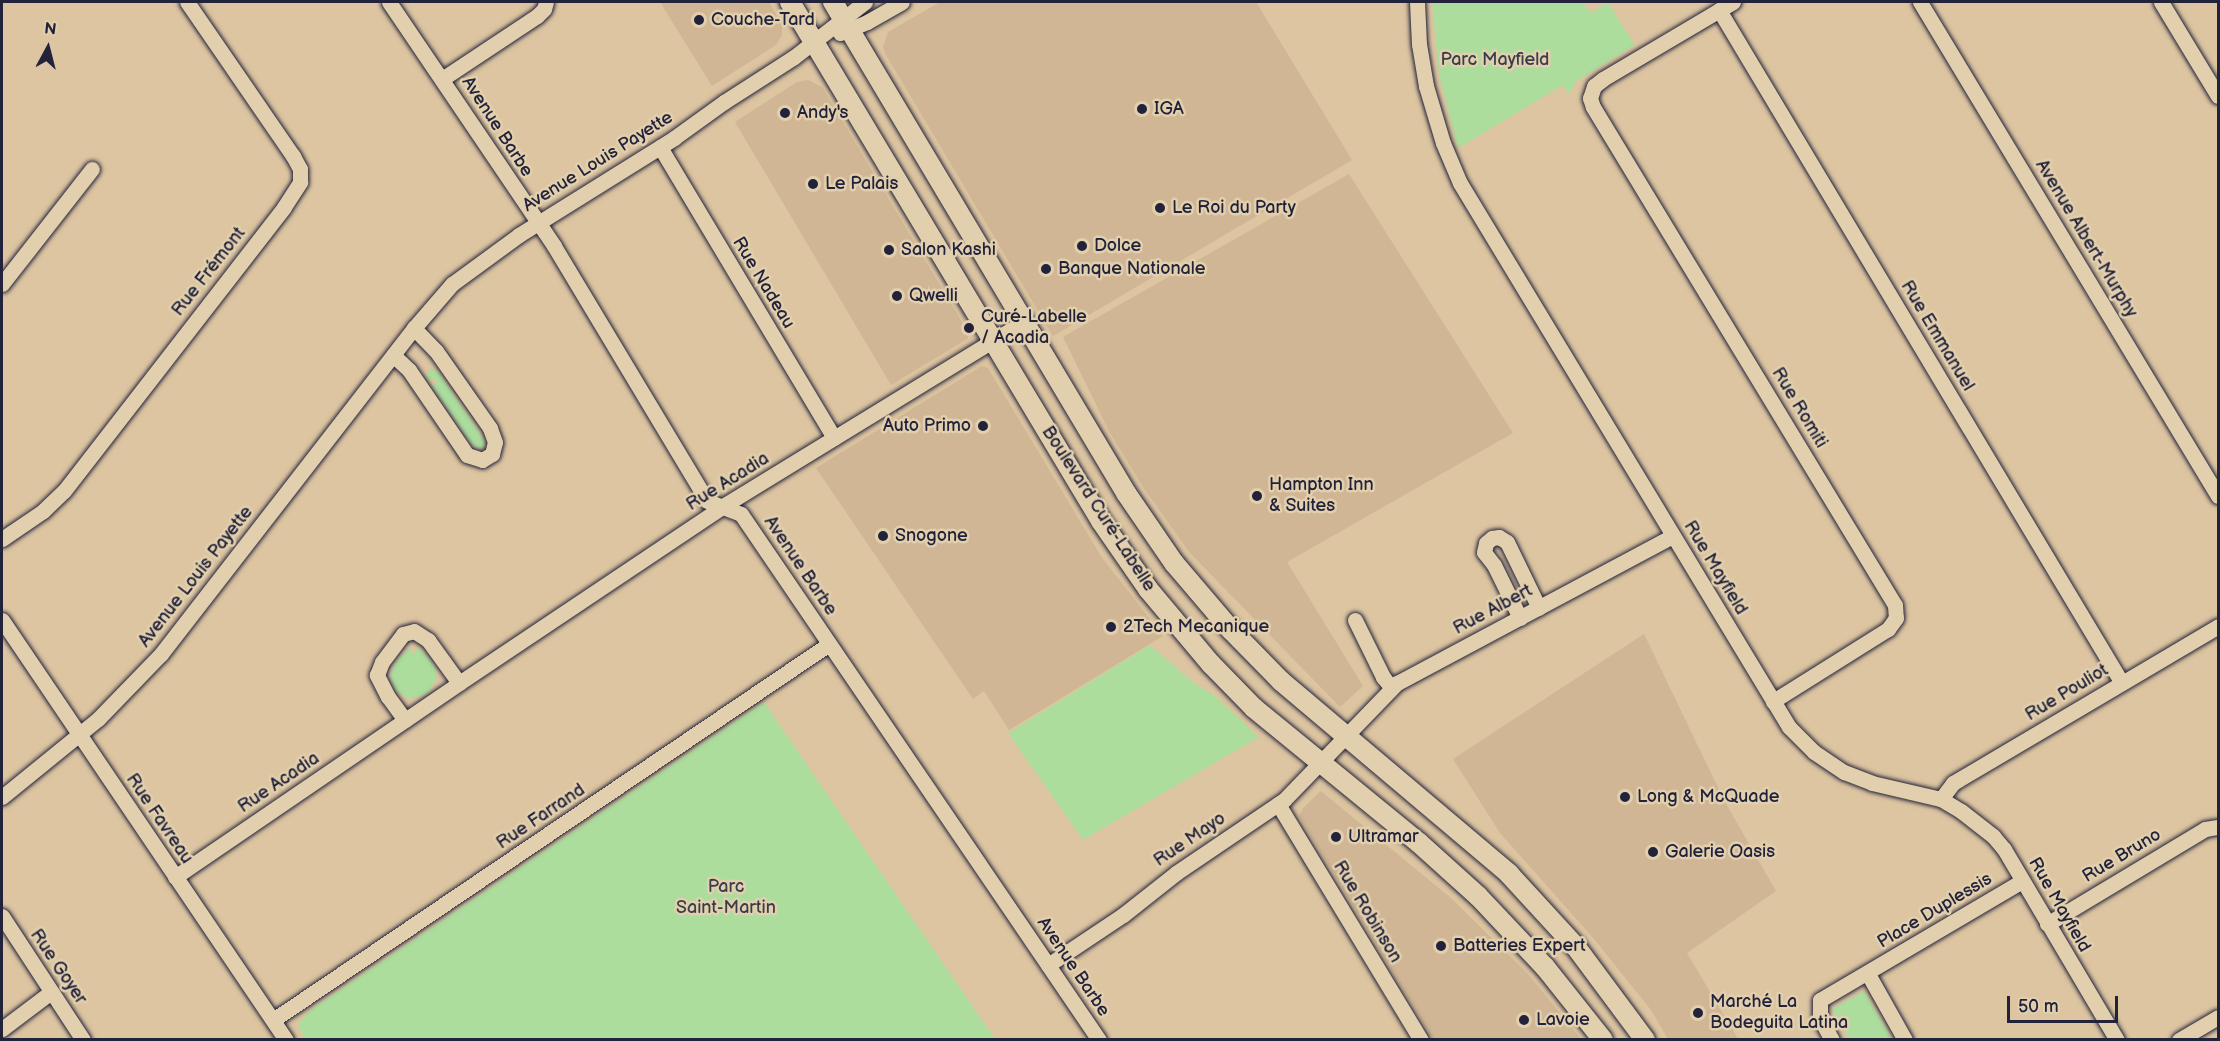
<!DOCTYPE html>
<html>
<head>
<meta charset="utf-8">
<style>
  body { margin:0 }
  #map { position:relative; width:2220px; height:1041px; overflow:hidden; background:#ddc5a1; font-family:"Balsamiq Sans",sans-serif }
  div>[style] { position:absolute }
  .built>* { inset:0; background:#d0b694 }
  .green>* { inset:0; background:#acdd9d }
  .roads { filter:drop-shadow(0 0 2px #22223b) drop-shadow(0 0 2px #22223b) }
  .minor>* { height:15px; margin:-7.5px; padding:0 7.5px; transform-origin:7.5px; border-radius:7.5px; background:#e1cfad }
  .major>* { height:20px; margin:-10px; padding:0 10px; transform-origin:10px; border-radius:10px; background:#e1cfad }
  .dots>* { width:16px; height:16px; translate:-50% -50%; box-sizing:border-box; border:3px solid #e1cfad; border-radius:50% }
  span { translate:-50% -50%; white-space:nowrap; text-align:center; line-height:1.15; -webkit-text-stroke:5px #e1cfad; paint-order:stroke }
  .poi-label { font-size:18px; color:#22223b }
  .left { translate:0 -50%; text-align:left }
  .right { translate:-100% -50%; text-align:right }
  .park-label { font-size:18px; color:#373e4a }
  .street-label { font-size:18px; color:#22223b }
  .frame { position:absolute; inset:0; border:3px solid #22223b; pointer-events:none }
  .north { position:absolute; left:18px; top:18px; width:60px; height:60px; -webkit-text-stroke:4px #e1cfad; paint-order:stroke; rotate:7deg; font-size:16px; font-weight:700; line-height:24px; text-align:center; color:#22223b }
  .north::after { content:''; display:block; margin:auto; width:21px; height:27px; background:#22223b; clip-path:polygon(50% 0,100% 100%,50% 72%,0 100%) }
  .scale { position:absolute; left:2007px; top:996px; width:111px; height:27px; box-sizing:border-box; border:3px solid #22223b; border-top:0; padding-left:8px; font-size:18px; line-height:21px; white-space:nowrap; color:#22223b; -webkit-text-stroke:4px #e1cfad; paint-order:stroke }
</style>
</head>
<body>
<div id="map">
  <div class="built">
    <i style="clip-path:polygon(660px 2px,769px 2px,782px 25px,782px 35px,776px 45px,712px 86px)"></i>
    <i style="clip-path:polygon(940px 2px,1256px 2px,1352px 160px,1053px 336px,886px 55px,883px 47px,888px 32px)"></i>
    <i style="clip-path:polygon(808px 80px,822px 87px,969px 334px,967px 339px,891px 385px,735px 122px,797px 82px)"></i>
    <i style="clip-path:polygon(1349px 174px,1513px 433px,1287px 562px,1363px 686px,1340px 707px,1189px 552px,1143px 487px,1109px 431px,1063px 337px)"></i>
    <i style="clip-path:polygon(982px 366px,988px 368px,1101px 556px,1163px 636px,1009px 730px,984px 691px,973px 699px,816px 468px)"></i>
    <i style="clip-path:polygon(1644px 634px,1725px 802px,1776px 891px,1687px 953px,1738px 1039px,1668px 1039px,1651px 1010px,1594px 939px,1500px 833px,1453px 759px)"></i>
    <i style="clip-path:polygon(1321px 791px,1452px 899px,1527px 973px,1581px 1039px,1433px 1039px,1299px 816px,1303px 808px)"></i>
  </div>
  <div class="green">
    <i style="clip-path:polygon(1432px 2px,1583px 2px,1590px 13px,1608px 3px,1635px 45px,1576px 81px,1571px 91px,1568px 93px,1563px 85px,1458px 148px,1439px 75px)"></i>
    <i style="clip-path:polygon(431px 368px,439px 373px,483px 438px,485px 444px,481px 449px,472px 445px,432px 386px,437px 383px,434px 378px,429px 381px,426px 377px)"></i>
    <i style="clip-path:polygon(1150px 645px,1194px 683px,1214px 695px,1259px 737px,1083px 840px,1008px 733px)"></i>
    <i style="clip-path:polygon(411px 647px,411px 653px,415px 653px,415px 647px,425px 653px,435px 668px,437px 678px,428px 693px,410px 699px,396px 691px,390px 675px,397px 660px)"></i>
    <i style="clip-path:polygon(764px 702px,995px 1039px,306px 1039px,300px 1030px,300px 1022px,309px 1011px)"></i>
    <i style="clip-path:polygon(1864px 991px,1892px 1039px,1850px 1039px,1832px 1009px)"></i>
  </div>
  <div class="roads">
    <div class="minor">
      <i style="left:389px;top:2px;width:295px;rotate:55.9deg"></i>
      <i style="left:554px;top:246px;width:297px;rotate:59deg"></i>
      <i style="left:707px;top:501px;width:36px;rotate:21deg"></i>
      <i style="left:741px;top:514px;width:636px;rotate:55.76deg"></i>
      <i style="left:1417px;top:2px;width:42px;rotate:87.3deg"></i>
      <i style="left:1419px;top:44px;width:43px;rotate:80.5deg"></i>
      <i style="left:1426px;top:86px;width:59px;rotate:73.4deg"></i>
      <i style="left:1443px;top:143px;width:43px;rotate:67deg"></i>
      <i style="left:1460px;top:183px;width:636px;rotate:58.84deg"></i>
      <i style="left:1789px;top:727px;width:35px;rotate:45deg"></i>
      <i style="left:1814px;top:752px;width:36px;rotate:34deg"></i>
      <i style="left:1844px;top:772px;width:30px;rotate:21deg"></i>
      <i style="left:1872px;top:783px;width:71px;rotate:13.1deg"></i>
      <i style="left:1941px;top:799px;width:23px;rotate:31deg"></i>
      <i style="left:1961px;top:811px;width:41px;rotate:38deg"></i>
      <i style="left:1993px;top:836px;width:17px;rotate:50deg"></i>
      <i style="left:2004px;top:849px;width:222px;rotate:59.4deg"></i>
      <i style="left:1733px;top:2px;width:151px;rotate:149.4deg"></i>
      <i style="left:1603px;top:79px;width:11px;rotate:142deg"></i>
      <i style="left:1594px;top:86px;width:13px;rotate:108deg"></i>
      <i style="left:1590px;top:98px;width:9px;rotate:72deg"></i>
      <i style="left:1593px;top:107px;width:582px;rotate:58.77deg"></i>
      <i style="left:1895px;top:605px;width:13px;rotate:86deg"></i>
      <i style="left:1896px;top:618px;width:14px;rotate:126deg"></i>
      <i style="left:1888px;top:629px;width:136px;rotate:147.9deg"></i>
      <i style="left:1920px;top:2px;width:577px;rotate:58.9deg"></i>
      <i style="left:2161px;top:2px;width:110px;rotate:58.8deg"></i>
      <i style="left:1719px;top:10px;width:784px;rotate:59.09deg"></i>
      <i style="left:840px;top:33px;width:29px;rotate:-22deg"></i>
      <i style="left:867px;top:22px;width:40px;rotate:-29.7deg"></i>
      <i style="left:442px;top:79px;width:114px;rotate:-33.6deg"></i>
      <i style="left:537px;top:16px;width:10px;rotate:-45deg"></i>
      <i style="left:544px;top:9px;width:7px;rotate:-74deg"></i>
      <i style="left:660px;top:147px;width:339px;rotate:59.1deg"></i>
      <i style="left:2px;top:284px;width:146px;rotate:-52deg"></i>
      <i style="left:393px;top:355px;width:22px;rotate:43deg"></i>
      <i style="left:409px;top:370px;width:103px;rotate:55.7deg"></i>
      <i style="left:467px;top:455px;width:16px;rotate:18deg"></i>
      <i style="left:482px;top:460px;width:12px;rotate:-31deg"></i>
      <i style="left:492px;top:454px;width:12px;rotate:-76deg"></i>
      <i style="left:495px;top:442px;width:15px;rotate:-110deg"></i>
      <i style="left:490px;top:428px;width:94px;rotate:-125deg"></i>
      <i style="left:436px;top:351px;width:32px;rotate:-134deg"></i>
      <i style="left:2px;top:539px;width:50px;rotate:-34.3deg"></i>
      <i style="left:43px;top:511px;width:29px;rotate:-44deg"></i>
      <i style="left:64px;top:491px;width:359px;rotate:-52.2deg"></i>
      <i style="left:284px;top:207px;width:30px;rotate:-57deg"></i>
      <i style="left:300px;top:182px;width:13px;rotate:-90deg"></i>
      <i style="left:300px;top:169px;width:15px;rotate:-118deg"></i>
      <i style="left:293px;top:156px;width:187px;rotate:-124.5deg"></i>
      <i style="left:1520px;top:618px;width:59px;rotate:-116.1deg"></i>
      <i style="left:1494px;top:565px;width:16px;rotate:-128deg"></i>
      <i style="left:1484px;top:552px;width:9px;rotate:-77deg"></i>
      <i style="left:1486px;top:543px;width:8px;rotate:-40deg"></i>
      <i style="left:1492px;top:538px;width:7px;rotate:-8deg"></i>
      <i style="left:1499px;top:537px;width:9px;rotate:32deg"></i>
      <i style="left:1507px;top:542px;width:73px;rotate:64.1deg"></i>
      <i style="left:2px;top:620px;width:507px;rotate:55.93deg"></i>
      <i style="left:1355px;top:620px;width:64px;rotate:63.8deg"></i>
      <i style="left:1383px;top:677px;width:13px;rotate:51deg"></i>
      <i style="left:405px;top:720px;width:29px;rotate:-126deg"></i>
      <i style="left:388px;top:697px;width:25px;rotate:-117deg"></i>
      <i style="left:377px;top:675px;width:14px;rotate:-69deg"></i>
      <i style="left:382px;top:662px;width:35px;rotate:-53deg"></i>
      <i style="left:403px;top:634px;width:11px;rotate:-15deg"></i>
      <i style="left:414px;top:631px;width:17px;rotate:33deg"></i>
      <i style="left:428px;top:640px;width:53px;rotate:54.2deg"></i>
      <i style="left:2px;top:797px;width:124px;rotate:-39.1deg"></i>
      <i style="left:98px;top:719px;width:91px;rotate:-45.9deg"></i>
      <i style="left:161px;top:654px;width:413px;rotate:-52.2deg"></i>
      <i style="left:414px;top:328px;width:58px;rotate:-49.2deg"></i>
      <i style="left:452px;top:284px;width:83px;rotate:-36.2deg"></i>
      <i style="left:519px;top:235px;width:183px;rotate:-32deg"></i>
      <i style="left:674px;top:138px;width:62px;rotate:-35.8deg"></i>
      <i style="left:724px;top:102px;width:83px;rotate:-32.7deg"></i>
      <i style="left:794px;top:57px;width:90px;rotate:-37.8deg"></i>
      <i style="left:1941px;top:799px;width:20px;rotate:-53deg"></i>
      <i style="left:1953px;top:783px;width:308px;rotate:-30.6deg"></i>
      <i style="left:1278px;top:804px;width:276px;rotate:58.8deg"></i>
      <i style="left:175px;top:877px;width:344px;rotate:-34.3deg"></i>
      <i style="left:459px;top:683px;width:318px;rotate:-33.8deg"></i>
      <i style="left:723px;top:506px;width:352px;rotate:-31.5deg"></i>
      <i style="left:2px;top:916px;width:148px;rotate:56.8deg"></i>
      <i style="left:2047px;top:924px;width:184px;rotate:-31deg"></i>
      <i style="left:2205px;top:829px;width:13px;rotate:-9deg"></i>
      <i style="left:1048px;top:965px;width:90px;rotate:-33.7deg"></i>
      <i style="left:1123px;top:915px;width:68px;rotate:-38.4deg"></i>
      <i style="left:1176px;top:873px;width:130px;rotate:-34.1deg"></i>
      <i style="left:1284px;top:800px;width:163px;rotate:-46deg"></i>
      <i style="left:1397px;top:683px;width:312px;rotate:-28.1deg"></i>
      <i style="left:1868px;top:974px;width:76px;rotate:60.7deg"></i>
      <i style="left:273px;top:1020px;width:671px;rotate:-34.07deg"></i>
      <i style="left:2px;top:1029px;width:61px;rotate:-37.1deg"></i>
      <i style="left:1832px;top:1040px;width:25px;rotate:-119deg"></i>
      <i style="left:1820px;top:1018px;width:18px;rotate:-90deg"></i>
      <i style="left:1820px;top:1000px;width:234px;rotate:-30.5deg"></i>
      <i style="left:2179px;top:1040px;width:45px;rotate:-30.5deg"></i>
    </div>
    <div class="major">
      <i style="left:790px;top:2px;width:605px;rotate:59.07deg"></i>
      <i style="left:1101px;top:521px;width:83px;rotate:55.3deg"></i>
      <i style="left:1148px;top:589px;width:98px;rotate:50deg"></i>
      <i style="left:1211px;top:664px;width:62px;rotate:45.7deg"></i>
      <i style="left:1254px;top:708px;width:212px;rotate:39.3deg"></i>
      <i style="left:1418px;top:842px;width:81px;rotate:42deg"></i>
      <i style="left:1478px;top:896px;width:98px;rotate:46.7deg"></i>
      <i style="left:1545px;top:967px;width:93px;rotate:51.5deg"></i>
      <i style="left:833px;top:2px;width:572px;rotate:59.17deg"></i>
      <i style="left:1126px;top:493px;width:85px;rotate:55.6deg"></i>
      <i style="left:1174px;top:563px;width:88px;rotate:49.6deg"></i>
      <i style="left:1231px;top:630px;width:71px;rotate:45.6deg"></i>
      <i style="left:1281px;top:681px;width:299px;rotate:40.2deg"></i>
      <i style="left:1509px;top:874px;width:99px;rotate:47.5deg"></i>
      <i style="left:1576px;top:947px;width:116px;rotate:53.4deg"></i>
    </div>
  </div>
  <div class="dots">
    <i style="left:699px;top:20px;background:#22223b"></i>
    <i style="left:1142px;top:109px;background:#22223b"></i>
    <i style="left:785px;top:113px;background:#22223b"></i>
    <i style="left:813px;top:184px;background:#22223b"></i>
    <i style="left:1160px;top:208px;background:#22223b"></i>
    <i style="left:1082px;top:246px;background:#22223b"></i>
    <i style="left:889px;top:250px;background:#22223b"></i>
    <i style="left:1046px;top:269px;background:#22223b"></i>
    <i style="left:897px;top:296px;background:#22223b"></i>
    <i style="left:969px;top:328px;background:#22223b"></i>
    <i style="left:983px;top:426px;background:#22223b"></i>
    <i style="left:1257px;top:496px;background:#22223b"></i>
    <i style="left:883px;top:536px;background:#22223b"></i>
    <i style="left:1111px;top:627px;background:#22223b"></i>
    <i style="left:1625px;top:797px;background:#22223b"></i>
    <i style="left:1336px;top:837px;background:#22223b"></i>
    <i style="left:1653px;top:852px;background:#22223b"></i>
    <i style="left:1441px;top:946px;background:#22223b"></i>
    <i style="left:1698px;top:1013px;background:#22223b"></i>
    <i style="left:1524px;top:1020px;background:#22223b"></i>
  </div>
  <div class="poi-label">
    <span class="left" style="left:711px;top:20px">Couche-Tard</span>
    <span class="left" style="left:1154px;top:109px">IGA</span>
    <span class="left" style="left:797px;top:113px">Andy's</span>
    <span class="left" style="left:825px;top:184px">Le Palais</span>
    <span class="left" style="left:1172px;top:208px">Le Roi du Party</span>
    <span class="left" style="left:1094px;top:246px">Dolce</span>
    <span class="left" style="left:901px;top:250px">Salon Kashi</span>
    <span class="left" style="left:1058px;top:269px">Banque Nationale</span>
    <span class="left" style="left:909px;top:296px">Qwelli</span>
    <span class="left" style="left:981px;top:328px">Curé-Labelle<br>/ Acadia</span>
    <span class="right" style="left:971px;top:426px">Auto Primo</span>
    <span class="left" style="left:1269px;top:496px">Hampton Inn<br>&amp; Suites</span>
    <span class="left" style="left:895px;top:536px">Snogone</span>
    <span class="left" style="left:1123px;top:627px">2Tech Mecanique</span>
    <span class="left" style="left:1637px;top:797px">Long &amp; McQuade</span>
    <span class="left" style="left:1348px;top:837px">Ultramar</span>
    <span class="left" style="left:1665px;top:852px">Galerie Oasis</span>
    <span class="left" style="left:1453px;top:946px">Batteries Expert</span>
    <span class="left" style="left:1710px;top:1013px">Marché La<br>Bodeguita Latina</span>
    <span class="left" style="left:1536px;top:1020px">Lavoie</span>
  </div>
  <div class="park-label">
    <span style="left:1495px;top:60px">Parc Mayfield</span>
    <span style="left:726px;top:898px">Parc<br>Saint-Martin</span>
  </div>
  <div class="street-label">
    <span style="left:497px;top:127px;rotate:57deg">Avenue Barbe</span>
    <span style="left:598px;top:162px;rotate:-32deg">Avenue Louis Payette</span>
    <span style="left:2086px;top:239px;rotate:59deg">Avenue Albert-Murphy</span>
    <span style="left:209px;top:272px;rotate:-52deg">Rue Frémont</span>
    <span style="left:763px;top:283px;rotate:59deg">Rue Nadeau</span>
    <span style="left:1937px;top:336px;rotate:59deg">Rue Emmanuel</span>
    <span style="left:1799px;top:408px;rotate:59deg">Rue Romiti</span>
    <span style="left:728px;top:482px;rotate:-32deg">Rue Acadia</span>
    <span style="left:1098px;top:509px;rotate:57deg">Boulevard Curé-Labelle</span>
    <span style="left:800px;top:566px;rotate:56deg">Avenue Barbe</span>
    <span style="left:1715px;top:568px;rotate:59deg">Rue Mayfield</span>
    <span style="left:196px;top:577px;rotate:-52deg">Avenue Louis Payette</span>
    <span style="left:1493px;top:610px;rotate:-28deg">Rue Albert</span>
    <span style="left:2067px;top:693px;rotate:-31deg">Rue Pouliot</span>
    <span style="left:279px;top:783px;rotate:-34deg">Rue Acadia</span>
    <span style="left:541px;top:817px;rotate:-34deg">Rue Farrand</span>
    <span style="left:159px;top:819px;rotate:56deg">Rue Favreau</span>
    <span style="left:1190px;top:840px;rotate:-34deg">Rue Mayo</span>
    <span style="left:2122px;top:856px;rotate:-31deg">Rue Bruno</span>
    <span style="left:2059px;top:905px;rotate:60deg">Rue Mayfield</span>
    <span style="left:1935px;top:911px;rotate:-31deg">Place Duplessis</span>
    <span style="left:1367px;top:912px;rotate:59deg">Rue Robinson</span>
    <span style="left:58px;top:967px;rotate:56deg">Rue Goyer</span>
    <span style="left:1073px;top:967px;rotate:56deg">Avenue Barbe</span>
  </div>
  <div class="frame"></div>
  <div class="north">N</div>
  <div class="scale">50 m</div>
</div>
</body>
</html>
